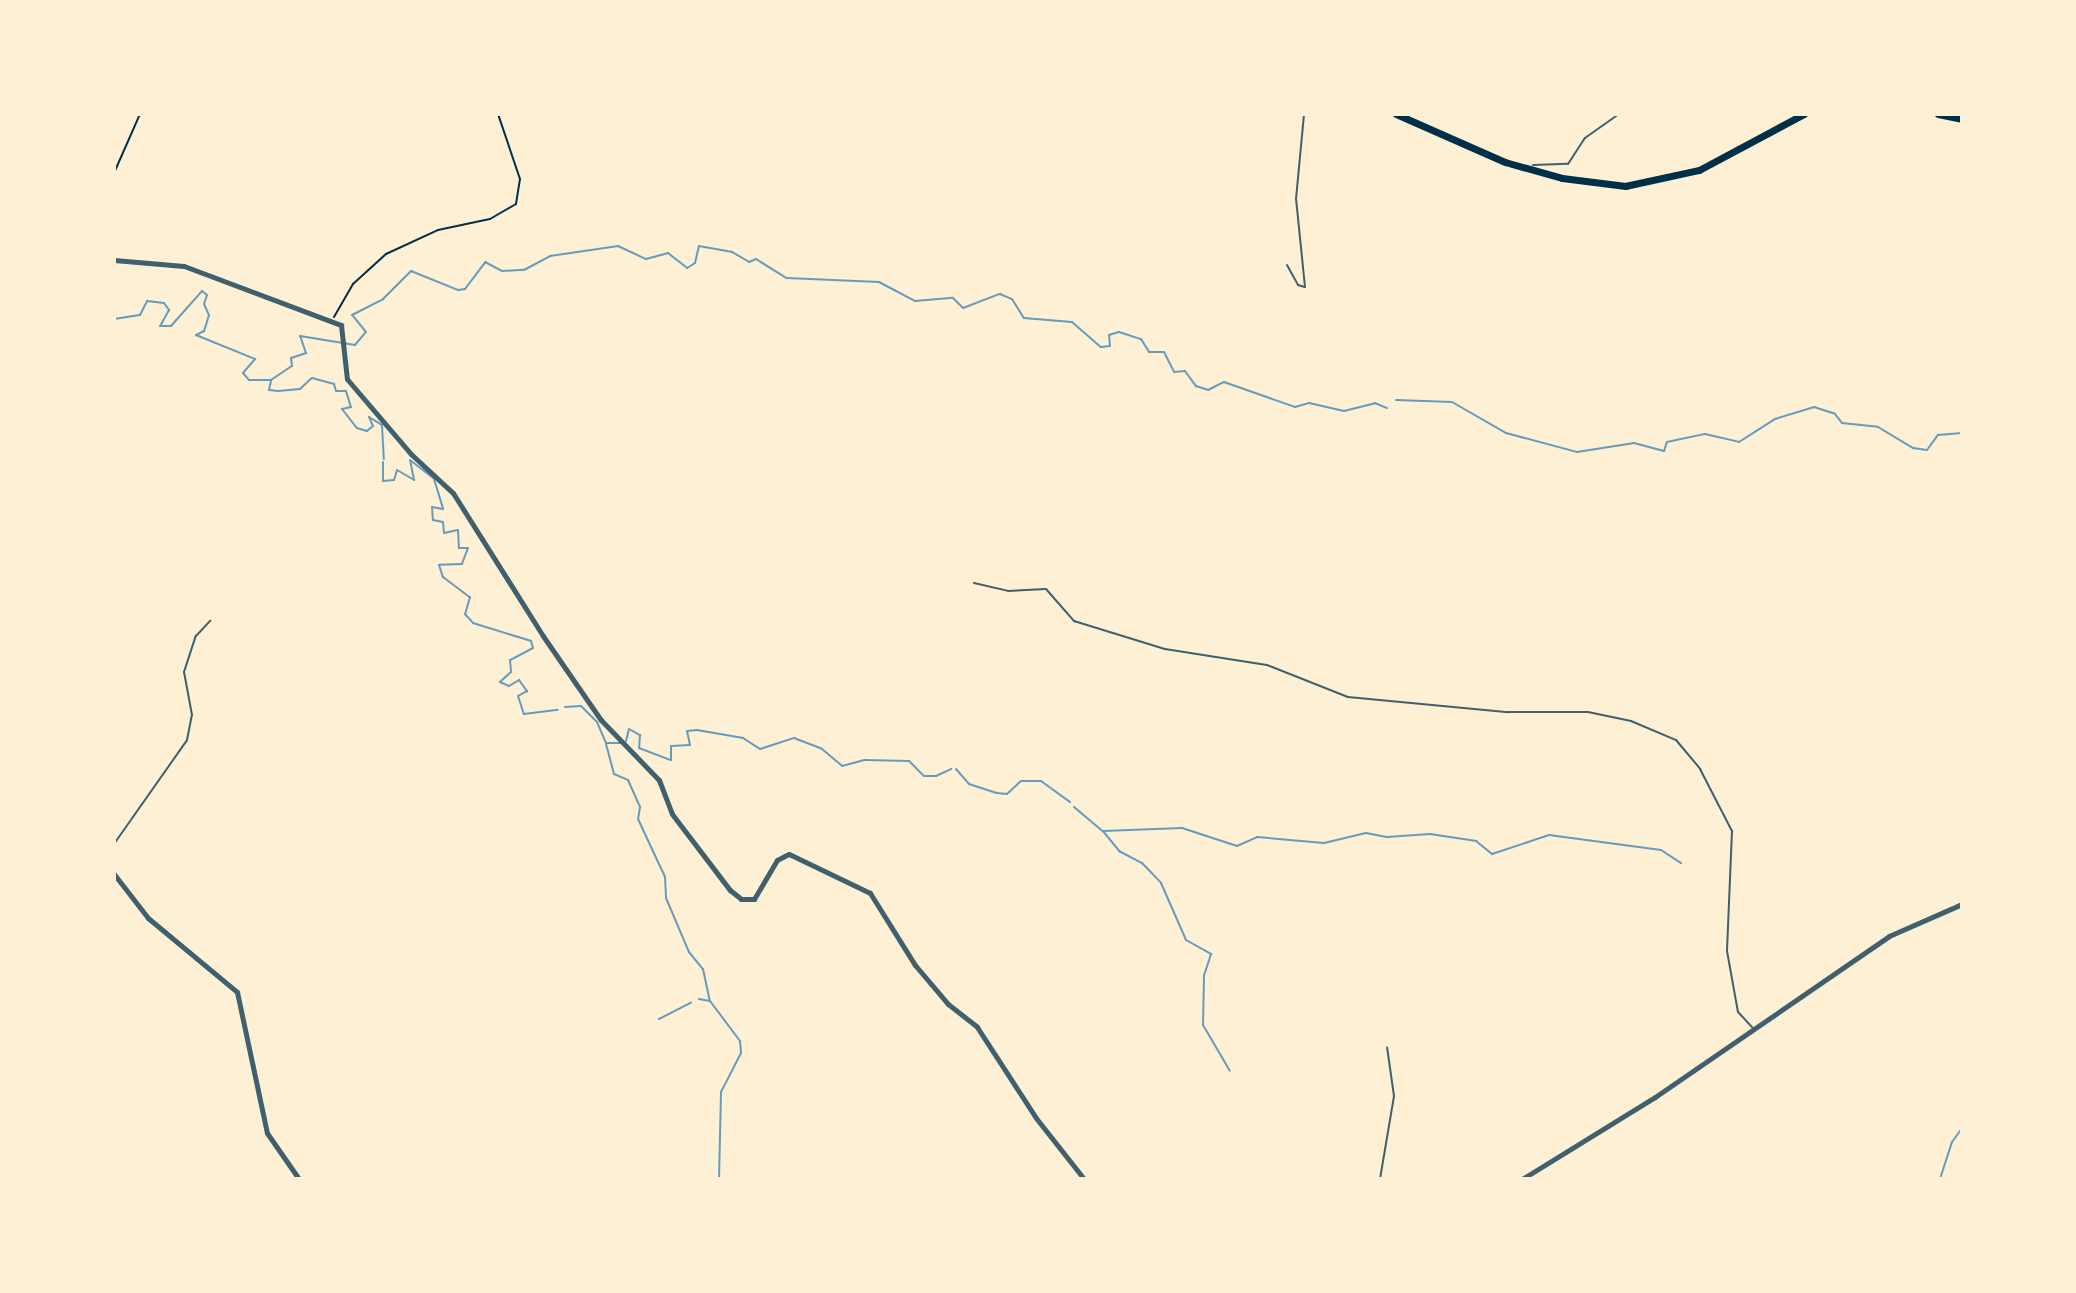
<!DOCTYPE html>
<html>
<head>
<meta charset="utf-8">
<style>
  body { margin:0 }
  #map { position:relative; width:2076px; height:1293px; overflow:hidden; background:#fdf0d5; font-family:"IBM Plex Sans",sans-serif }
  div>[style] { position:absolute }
  .stream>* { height:2px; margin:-1px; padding:0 1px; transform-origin:1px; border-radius:1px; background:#669bbc }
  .path>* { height:2px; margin:-1px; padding:0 1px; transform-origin:1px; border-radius:1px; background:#003049 }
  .service>* { height:2px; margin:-1px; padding:0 1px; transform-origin:1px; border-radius:1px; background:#3f606c }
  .minor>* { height:5px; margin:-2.5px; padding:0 2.5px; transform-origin:2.5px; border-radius:2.5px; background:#3f606c }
  .secondary>* { height:7px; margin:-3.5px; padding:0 3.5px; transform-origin:3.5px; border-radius:3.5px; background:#003049 }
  span { translate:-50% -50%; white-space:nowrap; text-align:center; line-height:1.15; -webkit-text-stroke:6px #fdf0d5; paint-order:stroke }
  .frame { position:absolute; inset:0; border:116px solid #fdf0d5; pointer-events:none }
</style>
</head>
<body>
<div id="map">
  <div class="stream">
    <i style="left:114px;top:319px;width:26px;rotate:-9deg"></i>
    <i style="left:140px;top:315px;width:16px;rotate:-63deg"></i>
    <i style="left:147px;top:301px;width:17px;rotate:7deg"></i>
    <i style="left:164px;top:303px;width:9px;rotate:54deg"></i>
    <i style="left:169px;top:310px;width:18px;rotate:119deg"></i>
    <i style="left:160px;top:326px;width:11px"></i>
    <i style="left:171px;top:326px;width:47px;rotate:-48.5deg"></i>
    <i style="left:202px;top:291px;width:6px;rotate:39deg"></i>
    <i style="left:207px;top:295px;width:9px;rotate:108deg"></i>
    <i style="left:204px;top:304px;width:12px;rotate:66deg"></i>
    <i style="left:209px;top:315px;width:17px;rotate:107deg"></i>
    <i style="left:204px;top:331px;width:9px;rotate:153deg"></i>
    <i style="left:196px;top:335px;width:64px;rotate:22.1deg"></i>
    <i style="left:255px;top:359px;width:18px;rotate:131deg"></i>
    <i style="left:243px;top:373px;width:9px;rotate:49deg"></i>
    <i style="left:249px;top:380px;width:22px"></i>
    <i style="left:271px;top:380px;width:25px;rotate:-34deg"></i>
    <i style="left:292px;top:366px;width:8px;rotate:-97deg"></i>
    <i style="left:291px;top:358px;width:16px;rotate:-18deg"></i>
    <i style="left:306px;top:353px;width:18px;rotate:-109deg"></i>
    <i style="left:300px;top:336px;width:56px;rotate:9.3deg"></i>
    <i style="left:355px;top:345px;width:17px;rotate:-50deg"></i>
    <i style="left:366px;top:332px;width:22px;rotate:-129deg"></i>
    <i style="left:352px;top:315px;width:35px;rotate:-27deg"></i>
    <i style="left:383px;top:299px;width:40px;rotate:-45deg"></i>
    <i style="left:411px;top:271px;width:51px;rotate:22deg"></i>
    <i style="left:458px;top:290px;width:7px;rotate:-8deg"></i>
    <i style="left:465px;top:289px;width:34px;rotate:-53deg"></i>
    <i style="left:485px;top:262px;width:19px;rotate:28deg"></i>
    <i style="left:502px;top:271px;width:22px;rotate:-3deg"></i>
    <i style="left:524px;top:270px;width:30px;rotate:-28deg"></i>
    <i style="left:550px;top:256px;width:69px;rotate:-8.4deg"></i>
    <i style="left:618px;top:246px;width:31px;rotate:25deg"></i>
    <i style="left:646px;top:259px;width:23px;rotate:-15deg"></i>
    <i style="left:668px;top:253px;width:24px;rotate:38deg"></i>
    <i style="left:687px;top:268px;width:9px;rotate:-32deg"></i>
    <i style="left:695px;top:263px;width:17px;rotate:-77deg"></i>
    <i style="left:699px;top:246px;width:34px;rotate:10deg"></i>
    <i style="left:732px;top:252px;width:20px;rotate:30deg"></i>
    <i style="left:749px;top:262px;width:8px;rotate:-23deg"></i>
    <i style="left:756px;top:259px;width:36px;rotate:32deg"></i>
    <i style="left:787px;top:278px;width:92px;rotate:2.5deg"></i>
    <i style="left:879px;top:282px;width:41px;rotate:27.8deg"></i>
    <i style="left:915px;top:301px;width:38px;rotate:-5deg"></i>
    <i style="left:953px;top:298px;width:14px;rotate:45deg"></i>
    <i style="left:963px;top:308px;width:40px;rotate:-21deg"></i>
    <i style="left:1000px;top:294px;width:13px;rotate:23deg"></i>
    <i style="left:1012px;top:299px;width:22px;rotate:58deg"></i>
    <i style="left:1024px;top:318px;width:48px;rotate:4.8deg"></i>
    <i style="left:1072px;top:322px;width:38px;rotate:41deg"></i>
    <i style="left:1101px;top:347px;width:9px;rotate:-6deg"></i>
    <i style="left:1110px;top:346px;width:11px;rotate:-95deg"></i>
    <i style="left:1109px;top:335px;width:10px;rotate:-17deg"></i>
    <i style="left:1119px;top:332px;width:23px;rotate:18deg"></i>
    <i style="left:1141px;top:339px;width:15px;rotate:58deg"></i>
    <i style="left:1149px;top:352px;width:15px"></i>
    <i style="left:1164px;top:352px;width:22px;rotate:63deg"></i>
    <i style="left:1174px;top:372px;width:11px;rotate:-5deg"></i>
    <i style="left:1185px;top:371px;width:19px;rotate:54deg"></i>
    <i style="left:1196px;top:386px;width:13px;rotate:18deg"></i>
    <i style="left:1208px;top:390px;width:18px;rotate:-27deg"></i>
    <i style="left:1224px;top:382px;width:75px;rotate:19.4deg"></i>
    <i style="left:1295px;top:407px;width:15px;rotate:-16deg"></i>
    <i style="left:1309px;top:403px;width:36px;rotate:13deg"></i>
    <i style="left:1344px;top:411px;width:32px;rotate:-14deg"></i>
    <i style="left:1375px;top:403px;width:13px;rotate:23deg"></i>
    <i style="left:271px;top:381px;width:9px;rotate:103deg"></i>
    <i style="left:269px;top:390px;width:9px;rotate:6deg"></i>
    <i style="left:278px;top:391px;width:22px;rotate:-5deg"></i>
    <i style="left:300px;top:389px;width:16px;rotate:-43deg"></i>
    <i style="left:312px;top:378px;width:23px;rotate:15deg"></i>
    <i style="left:334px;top:384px;width:7px;rotate:74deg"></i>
    <i style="left:336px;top:391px;width:10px"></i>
    <i style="left:346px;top:391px;width:17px;rotate:73deg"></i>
    <i style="left:351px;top:407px;width:9px;rotate:167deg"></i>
    <i style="left:342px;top:409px;width:24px;rotate:52deg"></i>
    <i style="left:357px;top:428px;width:10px;rotate:17deg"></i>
    <i style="left:367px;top:431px;width:8px;rotate:-40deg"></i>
    <i style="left:373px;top:426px;width:10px;rotate:-114deg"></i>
    <i style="left:369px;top:417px;width:15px;rotate:32deg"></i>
    <i style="left:382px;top:425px;width:34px;rotate:87deg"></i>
    <i style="left:1396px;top:400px;width:56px;rotate:2deg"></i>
    <i style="left:1452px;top:402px;width:62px;rotate:29.9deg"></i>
    <i style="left:1506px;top:433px;width:73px;rotate:15deg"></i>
    <i style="left:1577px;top:452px;width:58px;rotate:-9deg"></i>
    <i style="left:1634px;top:443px;width:31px;rotate:15deg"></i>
    <i style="left:1664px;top:451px;width:9px;rotate:-72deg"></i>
    <i style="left:1667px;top:442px;width:39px;rotate:-12deg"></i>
    <i style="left:1705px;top:434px;width:35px;rotate:13deg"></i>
    <i style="left:1739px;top:442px;width:43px;rotate:-32.6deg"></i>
    <i style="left:1775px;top:419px;width:41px;rotate:-17.1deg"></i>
    <i style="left:1814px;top:407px;width:22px;rotate:18deg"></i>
    <i style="left:1835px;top:414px;width:11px;rotate:52deg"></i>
    <i style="left:1842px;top:423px;width:36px;rotate:6deg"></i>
    <i style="left:1878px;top:427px;width:41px;rotate:31deg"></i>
    <i style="left:1913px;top:448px;width:14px;rotate:8deg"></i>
    <i style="left:1927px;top:450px;width:19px;rotate:-54deg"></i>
    <i style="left:1938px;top:435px;width:24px;rotate:-5deg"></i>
    <i style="left:383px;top:462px;width:19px;rotate:90deg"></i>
    <i style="left:383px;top:481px;width:11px;rotate:-5deg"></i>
    <i style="left:394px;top:480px;width:10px;rotate:-73deg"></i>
    <i style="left:397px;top:470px;width:20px;rotate:30deg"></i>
    <i style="left:414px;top:480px;width:20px;rotate:-101deg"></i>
    <i style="left:410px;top:460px;width:31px;rotate:38deg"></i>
    <i style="left:434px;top:479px;width:31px;rotate:73deg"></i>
    <i style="left:443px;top:509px;width:11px;rotate:-170deg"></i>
    <i style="left:432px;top:507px;width:13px;rotate:86deg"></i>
    <i style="left:433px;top:520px;width:10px;rotate:11deg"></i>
    <i style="left:443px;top:522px;width:11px;rotate:85deg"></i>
    <i style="left:444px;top:533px;width:14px;rotate:-12deg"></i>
    <i style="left:458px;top:530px;width:18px;rotate:87deg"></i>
    <i style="left:459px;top:548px;width:9px"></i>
    <i style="left:468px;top:548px;width:17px;rotate:111deg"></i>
    <i style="left:462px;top:564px;width:23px;rotate:178deg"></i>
    <i style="left:439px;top:565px;width:13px;rotate:72deg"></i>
    <i style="left:443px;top:577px;width:34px;rotate:37deg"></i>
    <i style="left:470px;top:597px;width:18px;rotate:106deg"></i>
    <i style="left:465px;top:614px;width:12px;rotate:48deg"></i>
    <i style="left:473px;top:623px;width:61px;rotate:17.2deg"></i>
    <i style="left:531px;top:641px;width:7px;rotate:74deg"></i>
    <i style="left:533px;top:648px;width:26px;rotate:152deg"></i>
    <i style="left:510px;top:660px;width:12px;rotate:85deg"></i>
    <i style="left:511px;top:672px;width:15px;rotate:138deg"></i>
    <i style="left:500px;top:682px;width:10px;rotate:24deg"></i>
    <i style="left:509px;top:686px;width:12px;rotate:-31deg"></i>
    <i style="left:519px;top:680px;width:14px;rotate:54deg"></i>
    <i style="left:527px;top:691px;width:10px;rotate:151deg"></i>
    <i style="left:518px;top:696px;width:19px;rotate:72deg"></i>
    <i style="left:524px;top:714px;width:34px;rotate:-7deg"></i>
    <i style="left:565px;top:707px;width:16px;rotate:-4deg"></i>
    <i style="left:581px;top:706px;width:23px;rotate:45deg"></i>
    <i style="left:597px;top:722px;width:23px;rotate:67deg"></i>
    <i style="left:606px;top:743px;width:14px"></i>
    <i style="left:626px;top:741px;width:12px;rotate:-76deg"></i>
    <i style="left:629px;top:729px;width:13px;rotate:29deg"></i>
    <i style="left:640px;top:735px;width:13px;rotate:94deg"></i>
    <i style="left:639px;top:748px;width:34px;rotate:21deg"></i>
    <i style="left:671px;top:760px;width:14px;rotate:-90deg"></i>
    <i style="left:671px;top:746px;width:19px;rotate:-3deg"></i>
    <i style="left:690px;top:745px;width:14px;rotate:-102deg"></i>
    <i style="left:687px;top:731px;width:10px;rotate:-6deg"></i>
    <i style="left:697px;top:730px;width:47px;rotate:9.9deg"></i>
    <i style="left:743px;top:738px;width:20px;rotate:33deg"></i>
    <i style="left:760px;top:749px;width:36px;rotate:-18deg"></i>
    <i style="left:794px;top:738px;width:30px;rotate:21deg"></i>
    <i style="left:822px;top:749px;width:26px;rotate:40deg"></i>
    <i style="left:842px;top:766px;width:24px;rotate:-15deg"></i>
    <i style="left:865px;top:760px;width:44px;rotate:1.3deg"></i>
    <i style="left:909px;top:761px;width:21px;rotate:45deg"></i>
    <i style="left:924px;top:776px;width:12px"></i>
    <i style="left:936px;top:776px;width:17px;rotate:-25deg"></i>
    <i style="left:606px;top:744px;width:31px;rotate:75deg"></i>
    <i style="left:614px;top:774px;width:15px;rotate:23deg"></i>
    <i style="left:628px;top:780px;width:30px;rotate:66deg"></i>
    <i style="left:640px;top:807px;width:12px;rotate:99deg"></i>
    <i style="left:638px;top:819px;width:64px;rotate:65deg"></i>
    <i style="left:665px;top:877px;width:21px;rotate:87deg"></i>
    <i style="left:666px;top:898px;width:59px;rotate:66.9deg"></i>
    <i style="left:689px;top:952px;width:22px;rotate:51deg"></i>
    <i style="left:703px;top:969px;width:33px;rotate:78deg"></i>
    <i style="left:710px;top:1001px;width:50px;rotate:53.1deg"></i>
    <i style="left:740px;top:1041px;width:12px;rotate:85deg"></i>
    <i style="left:741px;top:1053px;width:44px;rotate:117.1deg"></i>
    <i style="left:721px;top:1092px;width:87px;rotate:91.3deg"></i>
    <i style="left:956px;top:769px;width:20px;rotate:49deg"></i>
    <i style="left:969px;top:784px;width:29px;rotate:18deg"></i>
    <i style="left:997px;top:793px;width:10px;rotate:6deg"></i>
    <i style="left:1007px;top:794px;width:19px;rotate:-43deg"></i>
    <i style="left:1021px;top:781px;width:20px"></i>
    <i style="left:1041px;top:781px;width:36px;rotate:36deg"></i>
    <i style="left:1074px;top:807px;width:38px;rotate:40deg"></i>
    <i style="left:1103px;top:831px;width:79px;rotate:-2.2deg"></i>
    <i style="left:1182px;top:828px;width:58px;rotate:18.1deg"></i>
    <i style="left:1237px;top:846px;width:22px;rotate:-24deg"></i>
    <i style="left:1257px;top:837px;width:67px;rotate:5.1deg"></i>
    <i style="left:1324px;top:843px;width:43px;rotate:-13.4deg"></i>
    <i style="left:1366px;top:833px;width:21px;rotate:11deg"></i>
    <i style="left:1387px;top:837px;width:43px;rotate:-4deg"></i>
    <i style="left:1430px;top:834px;width:47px;rotate:8.7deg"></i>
    <i style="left:1476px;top:841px;width:21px;rotate:39deg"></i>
    <i style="left:1492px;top:854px;width:60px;rotate:-18.4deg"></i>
    <i style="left:1549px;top:835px;width:113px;rotate:7.6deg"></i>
    <i style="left:1661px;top:850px;width:24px;rotate:33deg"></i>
    <i style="left:1103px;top:831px;width:26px;rotate:51deg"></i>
    <i style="left:1119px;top:851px;width:26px;rotate:28deg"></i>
    <i style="left:1142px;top:863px;width:28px;rotate:46deg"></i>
    <i style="left:1161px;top:883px;width:62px;rotate:66.3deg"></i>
    <i style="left:1186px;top:940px;width:29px;rotate:29deg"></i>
    <i style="left:1211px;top:954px;width:22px;rotate:108deg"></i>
    <i style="left:1204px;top:975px;width:50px;rotate:91.1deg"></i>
    <i style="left:1203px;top:1025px;width:53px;rotate:59.6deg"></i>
    <i style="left:699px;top:999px;width:11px;rotate:10deg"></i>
    <i style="left:659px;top:1019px;width:36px;rotate:-27deg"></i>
    <i style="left:1940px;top:1179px;width:39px;rotate:-72deg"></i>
    <i style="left:1952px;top:1142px;width:17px;rotate:-54deg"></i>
  </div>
  <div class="path">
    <i style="left:114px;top:173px;width:64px;rotate:-66.2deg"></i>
    <i style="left:334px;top:317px;width:38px;rotate:-60deg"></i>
    <i style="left:353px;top:284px;width:45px;rotate:-42.3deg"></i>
    <i style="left:386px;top:254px;width:57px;rotate:-24.8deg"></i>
    <i style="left:438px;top:230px;width:53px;rotate:-11.9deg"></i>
    <i style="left:490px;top:219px;width:30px;rotate:-30deg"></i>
    <i style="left:516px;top:204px;width:25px;rotate:-81deg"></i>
    <i style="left:520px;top:179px;width:69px;rotate:-108.7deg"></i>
  </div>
  <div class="service">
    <i style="left:1533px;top:165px;width:35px;rotate:-2deg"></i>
    <i style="left:1568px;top:164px;width:31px;rotate:-57deg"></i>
    <i style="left:1585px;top:138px;width:42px;rotate:-35.2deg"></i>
    <i style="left:1287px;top:265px;width:23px;rotate:61deg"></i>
    <i style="left:1298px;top:285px;width:7px;rotate:16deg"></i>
    <i style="left:1305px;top:287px;width:88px;rotate:-95.8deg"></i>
    <i style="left:1296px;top:199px;width:85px;rotate:-84.6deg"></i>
    <i style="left:974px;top:583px;width:35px;rotate:13deg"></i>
    <i style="left:1008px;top:591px;width:38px;rotate:-3deg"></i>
    <i style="left:1046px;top:589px;width:43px;rotate:48.8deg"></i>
    <i style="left:1074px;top:621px;width:95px;rotate:17.1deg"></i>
    <i style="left:1165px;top:649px;width:103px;rotate:8.9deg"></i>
    <i style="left:1267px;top:665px;width:87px;rotate:21.6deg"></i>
    <i style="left:1348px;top:697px;width:161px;rotate:5.4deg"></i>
    <i style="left:1508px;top:712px;width:80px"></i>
    <i style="left:1588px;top:712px;width:44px;rotate:11.8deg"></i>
    <i style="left:1631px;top:721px;width:49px;rotate:22.9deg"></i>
    <i style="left:1676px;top:740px;width:38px;rotate:50deg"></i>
    <i style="left:1700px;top:769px;width:70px;rotate:62.7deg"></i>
    <i style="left:1732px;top:831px;width:120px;rotate:92.4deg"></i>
    <i style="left:1727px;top:951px;width:62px;rotate:79.8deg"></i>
    <i style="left:1738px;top:1012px;width:23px;rotate:47deg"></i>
    <i style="left:114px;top:844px;width:127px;rotate:-54.9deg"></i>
    <i style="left:187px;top:740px;width:25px;rotate:-79deg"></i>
    <i style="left:192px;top:715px;width:44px;rotate:-100.5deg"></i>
    <i style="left:184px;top:672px;width:38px;rotate:-72deg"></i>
    <i style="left:196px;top:636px;width:21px;rotate:-47deg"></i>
    <i style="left:1380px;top:1179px;width:84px;rotate:-80.4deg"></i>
    <i style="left:1394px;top:1096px;width:49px;rotate:-98.1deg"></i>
  </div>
  <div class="minor">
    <i style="left:114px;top:260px;width:70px;rotate:4.9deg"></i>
    <i style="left:184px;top:266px;width:168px;rotate:20.6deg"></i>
    <i style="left:341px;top:325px;width:54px;rotate:83.7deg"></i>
    <i style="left:347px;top:379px;width:99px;rotate:49.5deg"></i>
    <i style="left:411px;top:454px;width:57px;rotate:42.9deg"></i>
    <i style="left:453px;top:493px;width:169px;rotate:57.8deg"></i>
    <i style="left:543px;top:636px;width:102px;rotate:55.4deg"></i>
    <i style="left:601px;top:720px;width:83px;rotate:46deg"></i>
    <i style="left:659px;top:780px;width:36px;rotate:69deg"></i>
    <i style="left:672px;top:814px;width:96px;rotate:52.7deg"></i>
    <i style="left:730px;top:890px;width:14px;rotate:39deg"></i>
    <i style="left:741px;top:899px;width:13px"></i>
    <i style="left:754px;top:899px;width:45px;rotate:-59.5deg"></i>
    <i style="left:777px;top:860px;width:13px;rotate:-27deg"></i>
    <i style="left:789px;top:854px;width:90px;rotate:25.7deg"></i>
    <i style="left:870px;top:893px;width:85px;rotate:58deg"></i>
    <i style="left:915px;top:965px;width:51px;rotate:49.8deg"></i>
    <i style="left:948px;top:1004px;width:37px;rotate:38deg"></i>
    <i style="left:977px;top:1027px;width:108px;rotate:57deg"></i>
    <i style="left:1036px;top:1118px;width:78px;rotate:51.8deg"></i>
    <i style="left:114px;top:874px;width:56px;rotate:52.3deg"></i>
    <i style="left:148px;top:918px;width:116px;rotate:39.7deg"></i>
    <i style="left:237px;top:992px;width:144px;rotate:78deg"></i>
    <i style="left:267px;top:1133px;width:56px;rotate:55.2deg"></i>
    <i style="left:1522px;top:1179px;width:156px;rotate:-31.7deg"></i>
    <i style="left:1655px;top:1097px;width:284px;rotate:-34.5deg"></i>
    <i style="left:1889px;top:936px;width:80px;rotate:-23.7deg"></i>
  </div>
  <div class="secondary">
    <i style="left:1396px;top:114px;width:119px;rotate:23.8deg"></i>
    <i style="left:1505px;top:162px;width:59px;rotate:15.7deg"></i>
    <i style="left:1562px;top:178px;width:64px;rotate:7.2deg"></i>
    <i style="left:1625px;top:186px;width:76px;rotate:-12.2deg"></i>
    <i style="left:1699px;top:170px;width:119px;rotate:-28.1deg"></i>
    <i style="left:1938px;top:114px;width:25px;rotate:12deg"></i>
  </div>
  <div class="frame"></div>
</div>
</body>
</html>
